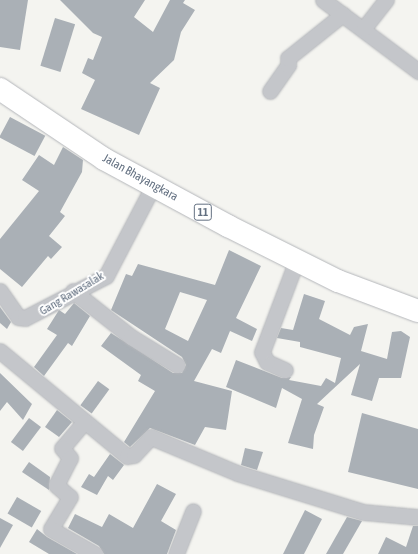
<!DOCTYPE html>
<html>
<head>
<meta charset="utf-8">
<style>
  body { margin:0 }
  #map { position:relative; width:418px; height:554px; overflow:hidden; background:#f4f4f0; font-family:"Asap Condensed",sans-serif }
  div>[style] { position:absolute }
  .building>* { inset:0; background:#aab0b6; transform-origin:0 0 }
  .roads { filter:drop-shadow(0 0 1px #b4b6ba) drop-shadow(0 0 1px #b4b6ba) }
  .minor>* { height:15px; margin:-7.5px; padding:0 7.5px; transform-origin:7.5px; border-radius:7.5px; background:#c4c6ca }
  .trunk>* { height:22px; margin:-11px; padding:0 11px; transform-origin:11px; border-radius:11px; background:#fff }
  span { translate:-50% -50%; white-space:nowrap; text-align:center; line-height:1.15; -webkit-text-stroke:4px #fff; paint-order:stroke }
  .shield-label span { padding:1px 3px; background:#fff; border:1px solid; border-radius:3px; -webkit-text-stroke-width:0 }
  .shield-label { font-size:11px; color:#637081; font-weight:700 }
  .street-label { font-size:12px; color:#637081 }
</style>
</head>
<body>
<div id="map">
  <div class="building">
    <i style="clip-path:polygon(0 0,28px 0,20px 50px,0 47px)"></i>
    <i style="clip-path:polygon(60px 0,145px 0,134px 17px,153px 32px,170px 0,185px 0,183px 3px,195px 10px,181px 32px,174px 60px,150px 83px,160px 88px,139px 135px,81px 109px,95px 80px,82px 73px,88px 58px,93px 60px,102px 37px,93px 33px)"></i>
    <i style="left:55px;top:18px;width:21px;height:50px;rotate:17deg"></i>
    <i style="left:10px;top:117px;width:40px;height:23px;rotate:28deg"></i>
    <i style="clip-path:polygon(63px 147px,83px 160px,82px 172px,60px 212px,65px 216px,49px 236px,62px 247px,51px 259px,48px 256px,22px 287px,0 269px,0 239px,39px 191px,22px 180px,39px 155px,54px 165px)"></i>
    <i style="clip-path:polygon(evenodd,229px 250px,261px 266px,236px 318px,257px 329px,252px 341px,230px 331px,221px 353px,212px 349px,194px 381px,232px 391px,226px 430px,205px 427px,195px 445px,150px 428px,130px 447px,124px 442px,155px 391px,138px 381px,141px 375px,101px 346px,111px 333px,173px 373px,182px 373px,186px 365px,182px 357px,111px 310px,126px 274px,132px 276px,138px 264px,215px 285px,229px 250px,180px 292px,207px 300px,188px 341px,165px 329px,180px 292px)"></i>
    <i style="clip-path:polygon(304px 294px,325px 301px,319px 319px,350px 335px,354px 327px,368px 324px,361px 351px,387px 359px,392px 332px,401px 331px,410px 337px,401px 378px,379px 378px,372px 401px,351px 395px,360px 364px,317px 404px,324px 407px,314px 435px,313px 449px,288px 443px,302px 399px,282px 388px,276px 408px,226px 387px,236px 360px,282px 378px,291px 377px,289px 380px,321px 386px,326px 378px,335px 383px,341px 358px,300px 347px,300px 342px,277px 338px,281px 328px,293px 330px)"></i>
    <i style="clip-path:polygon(74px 303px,90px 316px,72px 346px,68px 343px,44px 376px,34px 367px,57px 335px,47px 329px,59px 310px,65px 314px)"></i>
    <i style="clip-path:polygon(0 307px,11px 322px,7px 329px,0 323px)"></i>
    <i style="clip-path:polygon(0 373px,32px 404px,23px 420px,7px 402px,0 411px)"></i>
    <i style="left:98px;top:381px;width:14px;height:30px;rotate:36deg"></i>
    <i style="clip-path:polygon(57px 410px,72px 422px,59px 437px,45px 427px)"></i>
    <i style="clip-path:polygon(362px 413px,418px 429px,418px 489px,348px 472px)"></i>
    <i style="left:29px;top:418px;width:15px;height:30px;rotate:37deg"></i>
    <i style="clip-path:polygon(245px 448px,263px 452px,257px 470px,241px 465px)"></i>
    <i style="clip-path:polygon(110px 454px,124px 465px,113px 480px,108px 476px,97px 495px,81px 487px,89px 474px,94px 477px)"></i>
    <i style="clip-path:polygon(29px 462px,50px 477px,49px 490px,22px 472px)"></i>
    <i style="clip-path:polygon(157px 484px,176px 494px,161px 521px,176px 530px,167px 554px,104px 554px,99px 546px,68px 528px,75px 514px,102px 527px,109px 514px,133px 528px)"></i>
    <i style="left:17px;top:497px;width:28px;height:19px;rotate:30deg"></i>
    <i style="clip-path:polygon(305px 510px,322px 519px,304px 554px,283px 554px)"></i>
    <i style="clip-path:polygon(347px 517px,362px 521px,343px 554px,326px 554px)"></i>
    <i style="clip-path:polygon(0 518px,13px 525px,0 548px)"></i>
    <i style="clip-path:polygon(413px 526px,418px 526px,418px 554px,378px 554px,386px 537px,406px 547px)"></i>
    <i style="clip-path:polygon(37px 529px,47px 537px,77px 554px,49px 554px,29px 542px)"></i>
  </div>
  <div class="roads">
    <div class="minor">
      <i style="left:323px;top:0;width:119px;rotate:36.8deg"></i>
      <i style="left:364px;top:28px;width:36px;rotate:-52deg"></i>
      <i style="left:270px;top:91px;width:32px;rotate:-55deg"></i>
      <i style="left:288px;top:65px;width:7px;rotate:-90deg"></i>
      <i style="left:288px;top:58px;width:70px;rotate:-38.7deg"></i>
      <i style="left:0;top:291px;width:32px;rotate:55deg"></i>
      <i style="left:18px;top:317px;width:7px;rotate:8deg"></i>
      <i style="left:25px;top:318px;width:91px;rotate:-27.4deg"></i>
      <i style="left:106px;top:276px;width:102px;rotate:-62.4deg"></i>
      <i style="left:73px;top:291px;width:74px;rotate:38.4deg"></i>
      <i style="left:131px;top:337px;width:54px;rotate:31.3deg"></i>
      <i style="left:0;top:351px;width:165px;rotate:39.6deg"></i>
      <i style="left:127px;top:456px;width:7px;rotate:-8deg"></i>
      <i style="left:134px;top:455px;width:25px;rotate:-47deg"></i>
      <i style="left:151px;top:437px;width:93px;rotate:22.7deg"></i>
      <i style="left:237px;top:473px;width:132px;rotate:17.2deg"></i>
      <i style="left:363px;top:512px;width:55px;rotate:5.2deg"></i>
      <i style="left:285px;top:370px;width:20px;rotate:-156deg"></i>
      <i style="left:267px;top:362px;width:11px;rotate:-117deg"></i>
      <i style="left:262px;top:352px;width:96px;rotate:-69.3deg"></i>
      <i style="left:84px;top:422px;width:34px;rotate:130deg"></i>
      <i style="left:62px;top:448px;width:13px;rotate:51deg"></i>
      <i style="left:70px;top:458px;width:30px;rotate:117deg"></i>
      <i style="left:56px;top:485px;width:18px;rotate:41deg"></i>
      <i style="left:70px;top:497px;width:37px;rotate:121deg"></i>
      <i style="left:51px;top:529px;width:51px;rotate:29.6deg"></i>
      <i style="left:176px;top:554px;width:46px;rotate:-68.4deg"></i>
    </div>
    <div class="trunk">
      <i style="left:0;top:89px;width:125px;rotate:33.9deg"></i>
      <i style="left:104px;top:159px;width:141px;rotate:28.4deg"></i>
      <i style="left:228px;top:226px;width:123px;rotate:26.6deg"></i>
      <i style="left:338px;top:281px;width:85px;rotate:20.6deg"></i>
    </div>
  </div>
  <div class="shield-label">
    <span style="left:203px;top:212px">11</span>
  </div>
  <div class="street-label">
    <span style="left:140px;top:178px;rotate:29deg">Jalan Bhayangkara</span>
    <span style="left:72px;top:294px;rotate:-31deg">Gang Rawasalak</span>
  </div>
</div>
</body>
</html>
